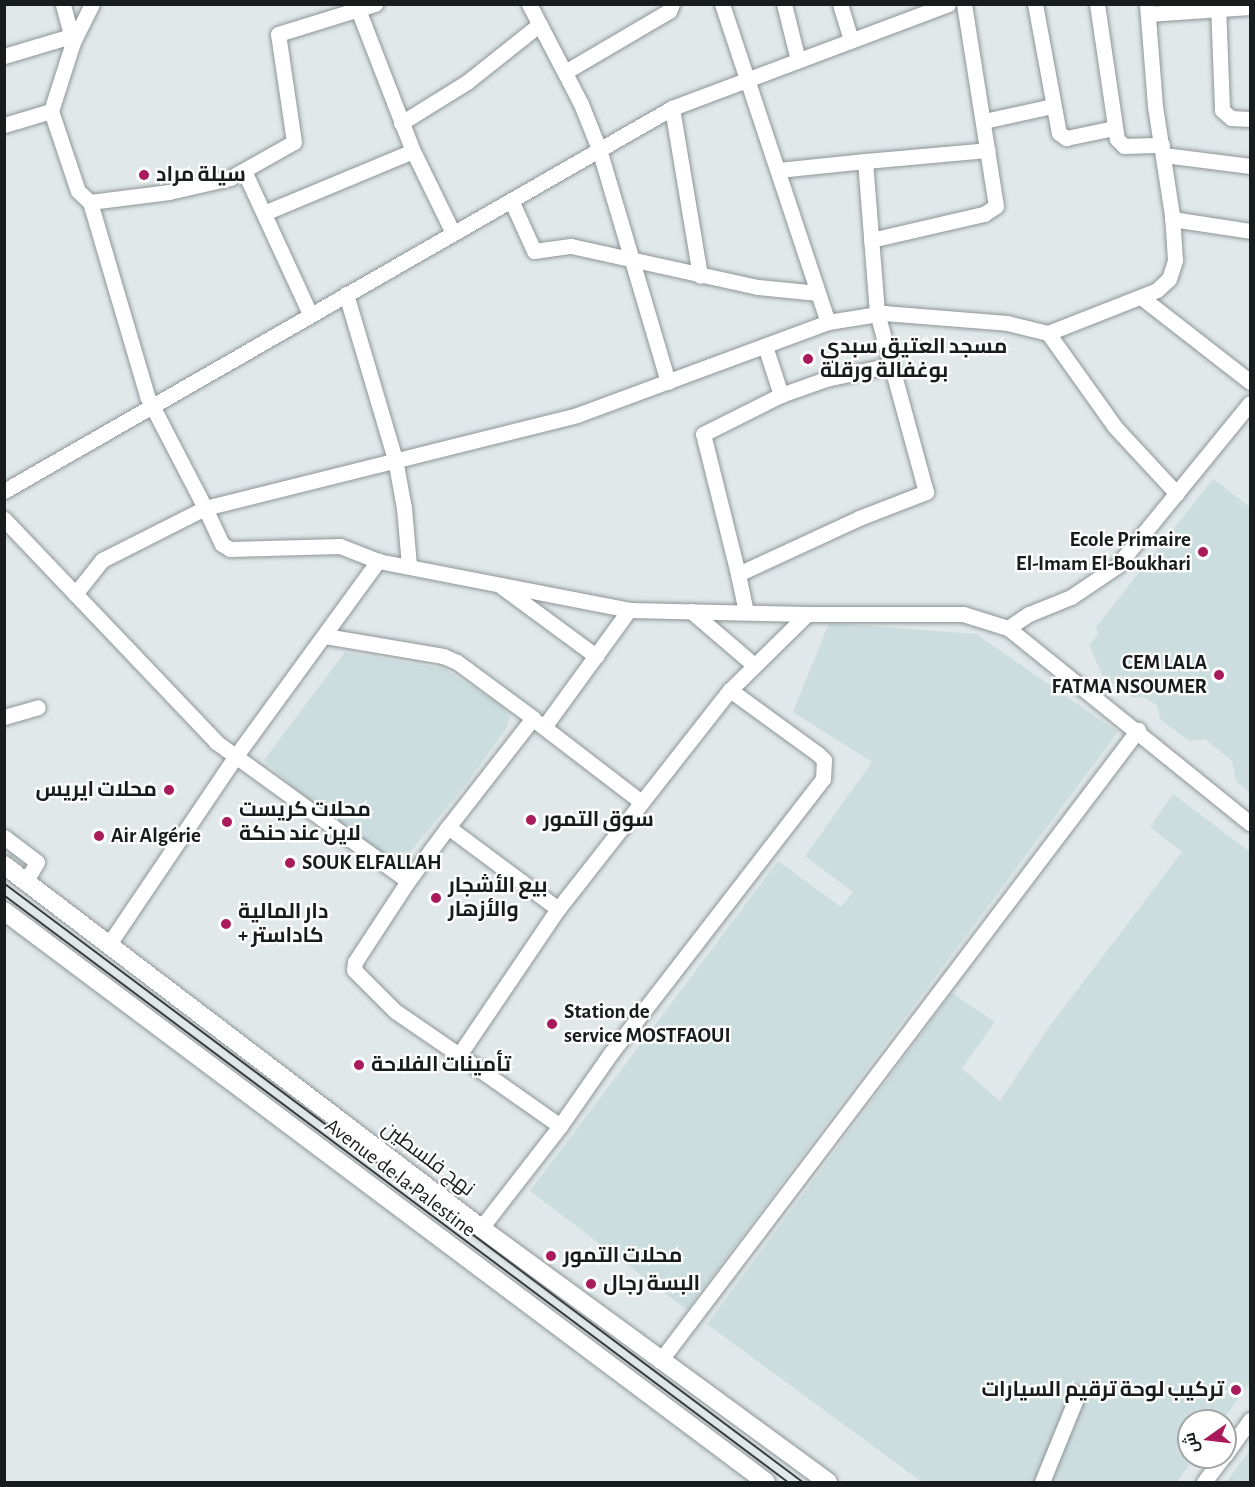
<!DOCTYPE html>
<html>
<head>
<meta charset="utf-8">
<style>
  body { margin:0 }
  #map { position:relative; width:1255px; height:1487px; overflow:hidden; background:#e0e8ea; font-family:"Alegreya Sans",Cairo,sans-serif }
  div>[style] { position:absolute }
  .built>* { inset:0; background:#ccdde0 }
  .roads { filter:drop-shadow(0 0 2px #8e9597) drop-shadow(0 0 2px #8e9597) }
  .minor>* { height:15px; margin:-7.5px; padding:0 7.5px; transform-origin:7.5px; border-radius:7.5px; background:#fff }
  .major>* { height:18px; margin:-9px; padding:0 9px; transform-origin:9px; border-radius:9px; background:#fff }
  .tram>* { height:1.5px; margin:-0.75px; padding:0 0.75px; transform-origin:0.75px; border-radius:0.75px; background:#3a3d3e }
  .dots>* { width:16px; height:16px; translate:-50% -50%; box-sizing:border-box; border:3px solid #fff; border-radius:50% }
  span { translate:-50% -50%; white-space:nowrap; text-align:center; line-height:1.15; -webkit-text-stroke:4.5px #fff; paint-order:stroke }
  .poi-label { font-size:21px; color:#191c1c; font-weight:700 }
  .left { translate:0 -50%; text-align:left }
  .right { translate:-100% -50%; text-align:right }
  .street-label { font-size:21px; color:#191c1c }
  .frame { position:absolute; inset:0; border:6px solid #191c1c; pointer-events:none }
  .north { position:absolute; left:1177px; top:1409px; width:60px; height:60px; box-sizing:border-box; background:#fff; border:2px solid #a3a4a4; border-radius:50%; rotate:256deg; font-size:16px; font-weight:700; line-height:24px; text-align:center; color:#191c1c }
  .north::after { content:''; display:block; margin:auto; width:21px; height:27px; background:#a91b5a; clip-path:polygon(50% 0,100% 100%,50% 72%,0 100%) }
</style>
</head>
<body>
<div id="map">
  <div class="built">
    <i style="clip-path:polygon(1213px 479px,1250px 507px,1250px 793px,1236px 781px,1232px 761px,1205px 739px,1189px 741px,1160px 719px,1157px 705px,1143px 697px,1133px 698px,1103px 677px,1089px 645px,1098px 635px,1096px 627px)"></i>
    <i style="clip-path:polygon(829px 623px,976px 634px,1118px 732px,687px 1310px,530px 1191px,778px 861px,841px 907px,853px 892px,805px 856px,872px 762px,793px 712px)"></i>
    <i style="clip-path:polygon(345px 652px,445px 669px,503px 707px,510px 718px,506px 729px,467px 783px,399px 866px,306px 800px,264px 760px)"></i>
    <i style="clip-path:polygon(1173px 794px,1250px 852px,1250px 1383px,1222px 1421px,1189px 1421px,1189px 1457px,1195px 1457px,1177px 1482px,922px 1482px,707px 1324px,952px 993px,995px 1022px,962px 1068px,1000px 1101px,1049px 1027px,1182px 852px,1150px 827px)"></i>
    <i style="clip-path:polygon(1250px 1450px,1250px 1482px,1226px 1482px)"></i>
  </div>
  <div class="roads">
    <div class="minor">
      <i style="left:529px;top:4px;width:113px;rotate:62.5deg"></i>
      <i style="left:581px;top:104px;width:48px;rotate:68.2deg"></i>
      <i style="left:599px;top:149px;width:243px;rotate:73.5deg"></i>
      <i style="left:722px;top:4px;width:335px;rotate:71.6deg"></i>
      <i style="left:828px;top:322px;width:57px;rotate:-9.1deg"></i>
      <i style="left:884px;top:313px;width:123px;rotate:4.6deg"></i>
      <i style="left:1007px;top:323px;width:42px;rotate:13.7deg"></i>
      <i style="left:1048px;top:333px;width:115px;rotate:54.5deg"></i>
      <i style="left:1115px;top:427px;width:91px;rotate:47.2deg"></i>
      <i style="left:784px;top:4px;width:58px;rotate:76deg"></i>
      <i style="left:840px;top:4px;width:38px;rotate:73deg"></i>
      <i style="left:1035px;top:4px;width:131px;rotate:79.5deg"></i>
      <i style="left:1059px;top:133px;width:9px;rotate:36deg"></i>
      <i style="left:1066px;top:138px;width:49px;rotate:-11.8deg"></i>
      <i style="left:1097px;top:4px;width:136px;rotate:81.6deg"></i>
      <i style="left:1117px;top:139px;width:10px;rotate:45deg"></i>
      <i style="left:1124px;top:146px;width:38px;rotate:-2deg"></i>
      <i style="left:1218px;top:4px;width:106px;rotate:87.8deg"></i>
      <i style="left:1222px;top:110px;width:12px;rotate:42deg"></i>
      <i style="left:1231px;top:118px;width:19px;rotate:3deg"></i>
      <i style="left:359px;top:12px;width:149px;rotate:68.8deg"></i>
      <i style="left:413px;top:151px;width:91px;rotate:64deg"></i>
      <i style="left:1148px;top:14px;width:102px;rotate:-3.9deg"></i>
      <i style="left:73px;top:42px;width:42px;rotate:-63.4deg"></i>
      <i style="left:4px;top:56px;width:70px;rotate:-16.6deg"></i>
      <i style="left:565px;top:72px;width:121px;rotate:-30.4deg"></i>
      <i style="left:669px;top:11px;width:8px;rotate:-67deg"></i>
      <i style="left:672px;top:108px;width:170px;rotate:80.5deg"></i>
      <i style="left:51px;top:111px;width:84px;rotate:71.4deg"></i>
      <i style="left:78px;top:191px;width:16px;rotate:43deg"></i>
      <i style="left:90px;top:202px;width:80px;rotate:-7.2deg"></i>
      <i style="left:169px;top:192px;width:63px;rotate:-12.9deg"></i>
      <i style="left:230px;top:178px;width:73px;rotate:-29.4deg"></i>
      <i style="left:294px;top:142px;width:109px;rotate:-98.4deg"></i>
      <i style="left:278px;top:34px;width:102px;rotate:-17.2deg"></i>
      <i style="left:984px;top:121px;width:70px;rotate:-12.4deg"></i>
      <i style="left:401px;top:123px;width:78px;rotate:-31.8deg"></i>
      <i style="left:467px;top:82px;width:93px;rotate:-38.5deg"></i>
      <i style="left:4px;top:125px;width:49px;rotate:-16.6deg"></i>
      <i style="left:51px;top:111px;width:72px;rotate:-72.3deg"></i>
      <i style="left:73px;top:42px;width:39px;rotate:-105deg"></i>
      <i style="left:1164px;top:155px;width:87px;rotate:7.3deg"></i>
      <i style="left:865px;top:161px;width:123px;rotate:-5.1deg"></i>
      <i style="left:244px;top:171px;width:157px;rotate:65.2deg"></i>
      <i style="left:511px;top:200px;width:56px;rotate:65.7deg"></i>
      <i style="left:534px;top:251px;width:37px;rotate:-8deg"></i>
      <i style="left:571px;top:246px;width:191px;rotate:12.4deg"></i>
      <i style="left:758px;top:287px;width:60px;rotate:5.7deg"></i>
      <i style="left:90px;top:202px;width:202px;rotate:73.6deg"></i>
      <i style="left:147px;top:396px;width:126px;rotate:62.6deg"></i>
      <i style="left:205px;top:508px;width:383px;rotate:-14deg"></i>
      <i style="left:577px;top:415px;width:268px;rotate:-20.3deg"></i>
      <i style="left:264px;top:213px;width:161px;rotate:-22.6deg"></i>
      <i style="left:1172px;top:219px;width:79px;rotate:8.7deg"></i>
      <i style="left:871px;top:240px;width:116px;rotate:-13deg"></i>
      <i style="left:984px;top:214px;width:14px;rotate:-34deg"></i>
      <i style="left:996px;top:206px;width:205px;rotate:-99deg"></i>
      <i style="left:346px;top:294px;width:172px;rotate:73.5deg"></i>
      <i style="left:395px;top:459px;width:50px;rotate:79.6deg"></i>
      <i style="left:404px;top:508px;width:57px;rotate:85deg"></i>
      <i style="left:1141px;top:297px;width:138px;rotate:37.9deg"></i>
      <i style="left:1048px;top:333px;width:117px;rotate:-21.5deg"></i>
      <i style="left:1157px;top:290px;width:16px;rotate:-43deg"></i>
      <i style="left:1169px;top:279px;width:20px;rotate:-72deg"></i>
      <i style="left:1175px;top:260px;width:45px;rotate:-93.8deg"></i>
      <i style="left:1172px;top:215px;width:110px;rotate:-98.9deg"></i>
      <i style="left:1155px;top:106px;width:102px;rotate:-94.5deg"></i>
      <i style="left:765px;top:346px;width:52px;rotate:71.9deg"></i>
      <i style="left:781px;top:395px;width:48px;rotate:-19.6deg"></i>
      <i style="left:826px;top:379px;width:66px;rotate:-12.2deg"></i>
      <i style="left:4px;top:491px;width:770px;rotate:-29.83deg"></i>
      <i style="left:672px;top:108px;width:295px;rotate:-20.6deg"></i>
      <i style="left:4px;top:519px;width:308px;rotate:46.4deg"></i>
      <i style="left:216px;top:742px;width:237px;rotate:35.9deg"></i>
      <i style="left:408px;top:881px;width:67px;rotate:-53.5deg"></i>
      <i style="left:448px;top:827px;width:137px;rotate:36.7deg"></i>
      <i style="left:558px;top:909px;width:278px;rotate:-51.9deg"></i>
      <i style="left:730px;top:690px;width:108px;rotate:-44.6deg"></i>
      <i style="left:807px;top:614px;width:156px"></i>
      <i style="left:963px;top:614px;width:47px;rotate:17.3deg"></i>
      <i style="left:1008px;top:628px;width:311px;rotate:38.9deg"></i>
      <i style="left:738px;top:574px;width:144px;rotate:-104deg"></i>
      <i style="left:703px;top:434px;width:87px;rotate:-26.6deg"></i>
      <i style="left:502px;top:587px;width:117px;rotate:36.3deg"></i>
      <i style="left:75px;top:594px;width:43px;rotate:-51.5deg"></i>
      <i style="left:102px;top:560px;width:115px;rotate:-26.8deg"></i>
      <i style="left:205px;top:508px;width:40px;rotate:65deg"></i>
      <i style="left:222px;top:544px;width:9px;rotate:32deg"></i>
      <i style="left:230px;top:549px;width:110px;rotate:-1.6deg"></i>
      <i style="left:340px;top:546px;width:41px;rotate:21.5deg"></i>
      <i style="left:691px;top:611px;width:83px;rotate:40.6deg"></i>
      <i style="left:746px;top:612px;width:39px;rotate:-102deg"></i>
      <i style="left:738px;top:574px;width:133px;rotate:-24.8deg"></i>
      <i style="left:859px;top:518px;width:72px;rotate:-21.2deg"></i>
      <i style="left:926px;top:492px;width:186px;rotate:-105.3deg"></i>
      <i style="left:877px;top:313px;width:152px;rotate:-94.5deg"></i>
      <i style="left:865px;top:161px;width:87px;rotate:174.1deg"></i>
      <i style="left:1008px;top:628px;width:25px;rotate:-34deg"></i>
      <i style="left:1029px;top:614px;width:45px;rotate:-22deg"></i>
      <i style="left:1071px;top:597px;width:55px;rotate:-34deg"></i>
      <i style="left:1117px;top:566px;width:210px;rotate:-50.8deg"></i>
      <i style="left:325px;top:636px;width:120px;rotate:9.6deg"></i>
      <i style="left:443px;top:656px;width:15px;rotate:23deg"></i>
      <i style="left:457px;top:662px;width:94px;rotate:36.4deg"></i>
      <i style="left:533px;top:718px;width:138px;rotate:127.9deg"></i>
      <i style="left:4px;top:717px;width:35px;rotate:-16deg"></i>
      <i style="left:537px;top:722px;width:130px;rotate:37.5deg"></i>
      <i style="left:544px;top:727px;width:145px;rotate:-54deg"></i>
      <i style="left:4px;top:837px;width:41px;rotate:37.1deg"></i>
      <i style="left:37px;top:862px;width:22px;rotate:120deg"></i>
      <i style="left:408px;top:881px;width:97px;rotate:123.2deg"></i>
      <i style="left:355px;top:962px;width:8px;rotate:97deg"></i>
      <i style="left:354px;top:970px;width:58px;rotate:45deg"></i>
      <i style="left:395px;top:1011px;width:78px;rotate:34.5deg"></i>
      <i style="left:459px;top:1055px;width:176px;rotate:-55.9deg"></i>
      <i style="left:109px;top:944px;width:225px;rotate:-56deg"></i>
      <i style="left:235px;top:757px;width:243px;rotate:-53.9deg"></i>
      <i style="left:378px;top:561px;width:256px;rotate:11deg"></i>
      <i style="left:629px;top:610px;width:178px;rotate:1.3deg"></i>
      <i style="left:459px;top:1055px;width:123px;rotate:35.1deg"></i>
      <i style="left:560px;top:1126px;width:129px;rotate:127.8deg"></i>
      <i style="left:560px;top:1126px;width:89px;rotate:-55.1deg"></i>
      <i style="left:611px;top:1053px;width:346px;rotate:-52.3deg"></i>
      <i style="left:823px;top:779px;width:19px;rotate:-87deg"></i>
      <i style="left:824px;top:760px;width:8px;rotate:-135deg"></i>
      <i style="left:818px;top:754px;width:109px;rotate:-144deg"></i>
      <i style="left:660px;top:1361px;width:792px;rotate:-52.86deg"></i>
      <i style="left:1225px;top:1455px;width:43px;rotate:-54.5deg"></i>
      <i style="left:1042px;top:1482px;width:95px;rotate:-67.8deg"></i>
      <i style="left:1204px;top:1482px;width:31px;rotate:-53deg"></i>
    </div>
    <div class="major">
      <i style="left:4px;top:865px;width:599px;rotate:37.27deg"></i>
      <i style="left:481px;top:1228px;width:430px;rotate:36.2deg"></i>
      <i style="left:4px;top:911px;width:952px;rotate:36.85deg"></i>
    </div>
  </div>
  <div class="tram">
    <i style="left:4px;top:883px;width:999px;rotate:36.86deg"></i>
    <i style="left:4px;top:895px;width:979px;rotate:36.82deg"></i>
  </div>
  <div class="dots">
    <i style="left:144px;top:175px;background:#a91b5a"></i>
    <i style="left:808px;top:359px;background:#a91b5a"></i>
    <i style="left:1203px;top:552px;background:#a91b5a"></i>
    <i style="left:1219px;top:675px;background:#a91b5a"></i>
    <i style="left:169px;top:790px;background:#a91b5a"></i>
    <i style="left:531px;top:820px;background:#a91b5a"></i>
    <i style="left:227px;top:822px;background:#a91b5a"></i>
    <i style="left:99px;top:836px;background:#a91b5a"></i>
    <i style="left:290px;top:863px;background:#a91b5a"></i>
    <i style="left:436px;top:898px;background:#a91b5a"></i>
    <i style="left:226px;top:924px;background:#a91b5a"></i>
    <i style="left:552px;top:1024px;background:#a91b5a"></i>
    <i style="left:359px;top:1065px;background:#a91b5a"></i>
    <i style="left:551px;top:1256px;background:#a91b5a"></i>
    <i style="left:591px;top:1284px;background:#a91b5a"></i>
    <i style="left:1236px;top:1390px;background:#a91b5a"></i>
  </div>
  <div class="poi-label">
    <span class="left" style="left:156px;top:175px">سيلة مراد</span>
    <span class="left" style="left:820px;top:359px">مسجد العتيق سبدي<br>بوغفالة ورقلة</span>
    <span class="right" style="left:1191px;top:552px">Ecole Primaire<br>El-Imam El-Boukhari</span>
    <span class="right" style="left:1207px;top:675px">CEM LALA<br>FATMA NSOUMER</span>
    <span class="right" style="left:157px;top:790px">محلات ايريس</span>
    <span class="left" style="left:239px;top:822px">محلات كريست<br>لاين عند حنكة</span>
    <span class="left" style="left:543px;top:820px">سوق التمور</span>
    <span class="left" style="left:111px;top:836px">Air Algérie</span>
    <span class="left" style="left:302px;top:863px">SOUK ELFALLAH</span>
    <span class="left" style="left:448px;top:898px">بيع الأشجار<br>والأزهار</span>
    <span class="left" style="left:238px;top:924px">دار المالية<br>+ كاداستر</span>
    <span class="left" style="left:564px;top:1024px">Station de<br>service MOSTFAOUI</span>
    <span class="left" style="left:371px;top:1065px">تأمينات الفلاحة</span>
    <span class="left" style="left:563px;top:1256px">محلات التمور</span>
    <span class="left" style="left:603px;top:1284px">البسة رجال</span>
    <span class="right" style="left:1224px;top:1390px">تركيب لوحة ترقيم السيارات</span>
  </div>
  <div class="street-label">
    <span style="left:428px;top:1159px;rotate:37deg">نهج فلسطين</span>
    <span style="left:400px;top:1178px;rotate:37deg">Avenue de la Palestine</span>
  </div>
  <div class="frame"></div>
  <div class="north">ش</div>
</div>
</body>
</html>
